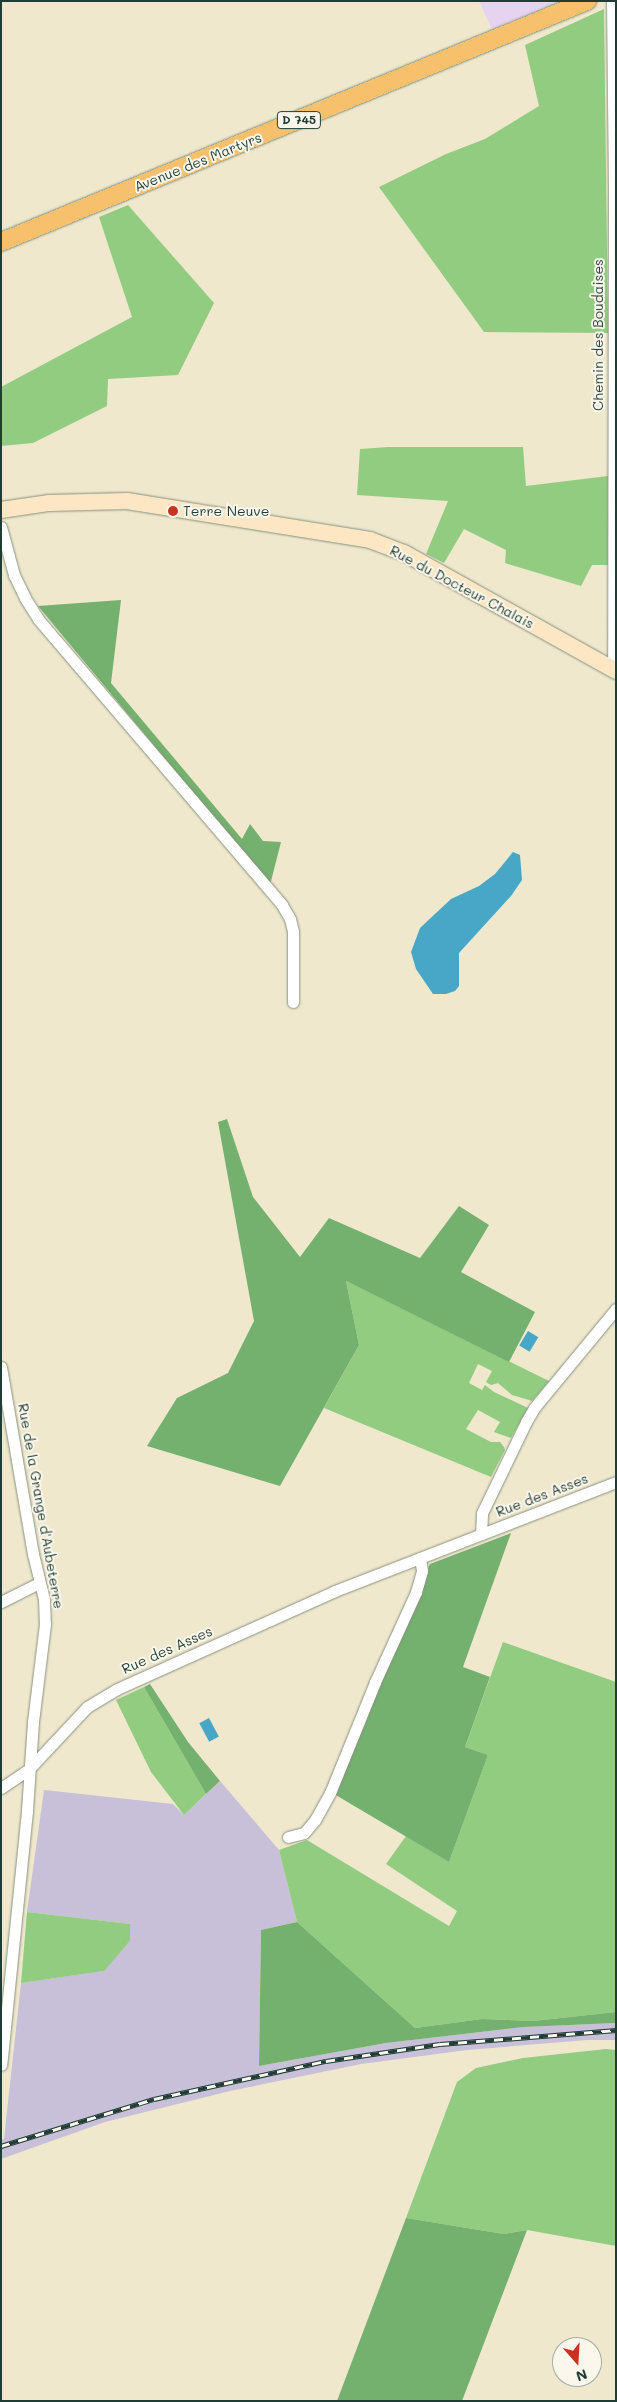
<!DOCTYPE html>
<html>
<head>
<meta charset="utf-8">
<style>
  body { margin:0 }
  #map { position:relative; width:617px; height:2402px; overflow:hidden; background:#efe8cd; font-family:Mali,sans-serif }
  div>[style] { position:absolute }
  .built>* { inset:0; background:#e7d2ef }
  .industrial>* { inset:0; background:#c8bfd8 }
  .green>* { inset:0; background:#91cc80 }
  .forest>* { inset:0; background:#74b06e }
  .water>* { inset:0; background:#48a6c7; transform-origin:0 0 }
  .roads { filter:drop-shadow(0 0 1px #879280) drop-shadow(0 0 1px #879280) }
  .minor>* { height:11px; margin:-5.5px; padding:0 5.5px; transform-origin:5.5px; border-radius:5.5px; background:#fff }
  .secondary>* { height:16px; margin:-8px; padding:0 8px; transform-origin:8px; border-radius:8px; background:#fce6c4 }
  .primary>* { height:18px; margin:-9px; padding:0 9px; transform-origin:9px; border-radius:9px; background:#f7c06c }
  .rail>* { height:5px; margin-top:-2.5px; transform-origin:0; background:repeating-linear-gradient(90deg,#fbf7ec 0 9px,#1f3d34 0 18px); box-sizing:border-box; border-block:1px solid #1f3d34 }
  .dots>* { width:14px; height:14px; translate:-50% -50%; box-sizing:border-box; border:2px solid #fbf7ec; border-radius:50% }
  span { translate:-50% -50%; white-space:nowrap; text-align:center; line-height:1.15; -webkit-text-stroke:4px #fbf7ec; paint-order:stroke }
  .shield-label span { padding:1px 4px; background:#fbf7ec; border:1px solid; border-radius:4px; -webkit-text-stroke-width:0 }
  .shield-label { font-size:12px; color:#1f3d34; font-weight:700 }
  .street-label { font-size:14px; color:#1f3d34 }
  .poi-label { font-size:14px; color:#1f3d34 }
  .left { translate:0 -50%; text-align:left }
  .frame { position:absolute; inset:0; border:2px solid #1f3d34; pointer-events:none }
  .north { position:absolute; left:552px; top:2337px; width:50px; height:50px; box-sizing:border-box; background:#fbf7ec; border:1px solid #a3ada2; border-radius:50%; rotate:161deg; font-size:14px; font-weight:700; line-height:20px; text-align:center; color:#1f3d34 }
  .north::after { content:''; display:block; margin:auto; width:18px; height:22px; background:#c8321e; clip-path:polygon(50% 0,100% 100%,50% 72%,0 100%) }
</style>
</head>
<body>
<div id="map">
  <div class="built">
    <i style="clip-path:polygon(479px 1px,562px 1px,492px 29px)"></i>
  </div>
  <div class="industrial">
    <i style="clip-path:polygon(220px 1781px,279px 1850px,297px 1922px,261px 1930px,259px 2066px,386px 2043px,524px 2027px,616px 2023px,616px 2040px,587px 2040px,467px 2050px,361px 2064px,230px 2091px,105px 2122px,1px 2159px,1px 2140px,4px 2139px,21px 1983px,103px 1971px,130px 1941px,130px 1924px,27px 1912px,44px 1790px,173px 1804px,184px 1815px)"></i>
  </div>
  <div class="green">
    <i style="clip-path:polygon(604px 9px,608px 333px,484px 332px,379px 187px,446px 154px,485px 139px,539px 106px,525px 45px)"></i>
    <i style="clip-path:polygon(128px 205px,214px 303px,178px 375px,108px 379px,107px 406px,33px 443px,1px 446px,1px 387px,132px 317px,99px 217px)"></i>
    <i style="clip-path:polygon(388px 447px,523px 447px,526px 486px,608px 476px,608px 565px,592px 565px,581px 586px,505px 563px,506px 550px,464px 529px,444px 563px,426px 554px,448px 501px,357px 495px,360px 449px)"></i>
    <i style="clip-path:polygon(346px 1281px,549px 1381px,532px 1401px,512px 1395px,498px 1383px,491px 1385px,486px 1382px,492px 1371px,478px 1364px,469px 1383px,482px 1390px,485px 1385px,494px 1392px,528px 1408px,511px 1438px,494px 1432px,500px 1422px,478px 1410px,466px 1429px,491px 1442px,500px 1442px,504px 1447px,505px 1450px,491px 1477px,324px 1408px,359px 1345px)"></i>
    <i style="clip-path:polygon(503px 1642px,616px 1682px,616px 2012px,533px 2021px,482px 2019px,415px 2028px,297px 1922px,279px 1850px,307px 1840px,449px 1926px,457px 1911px,386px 1864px,406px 1836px,449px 1862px,488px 1755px,465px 1747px)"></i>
    <i style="clip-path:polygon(144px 1687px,206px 1794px,184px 1815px,151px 1772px,116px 1700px)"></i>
    <i style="clip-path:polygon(27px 1912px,130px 1924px,130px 1941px,104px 1971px,21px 1983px)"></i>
    <i style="clip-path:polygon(606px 2049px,616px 2050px,616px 2246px,527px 2230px,504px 2234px,406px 2218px,457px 2082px,476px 2068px,523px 2058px)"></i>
  </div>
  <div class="forest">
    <i style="clip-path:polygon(121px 600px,111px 683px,242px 839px,250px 824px,263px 841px,281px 842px,270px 885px,38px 606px)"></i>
    <i style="clip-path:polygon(227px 1119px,253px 1197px,300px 1257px,329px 1218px,420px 1258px,459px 1206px,489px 1225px,461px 1272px,535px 1312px,509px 1362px,346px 1281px,359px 1345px,280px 1486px,147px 1446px,177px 1398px,228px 1373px,254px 1321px,218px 1122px)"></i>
    <i style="clip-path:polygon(511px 1533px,463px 1667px,490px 1677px,465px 1747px,488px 1755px,449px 1862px,334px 1794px,430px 1564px)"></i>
    <i style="clip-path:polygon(150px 1684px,188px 1742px,220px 1781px,206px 1794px,144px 1687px)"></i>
    <i style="clip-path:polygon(297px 1922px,415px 2028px,482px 2019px,533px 2021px,616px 2012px,616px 2023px,524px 2027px,386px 2043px,259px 2066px,261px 1930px)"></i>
    <i style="clip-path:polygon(406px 2218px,504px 2234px,527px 2230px,462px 2401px,337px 2401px)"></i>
  </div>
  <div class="water">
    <i style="clip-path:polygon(513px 852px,520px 855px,522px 880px,511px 896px,459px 953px,459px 986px,455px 991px,446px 994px,433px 994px,416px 969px,411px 952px,420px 928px,451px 899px,479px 886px,495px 874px)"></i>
    <i style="left:528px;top:1331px;width:12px;height:17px;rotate:31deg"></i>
    <i style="left:209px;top:1718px;width:21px;height:11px;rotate:62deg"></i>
  </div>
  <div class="roads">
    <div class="minor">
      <i style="left:612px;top:1px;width:182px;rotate:89.4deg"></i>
      <i style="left:614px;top:183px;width:486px;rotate:90.1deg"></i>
      <i style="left:1px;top:527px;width:50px;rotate:74.8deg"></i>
      <i style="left:14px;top:575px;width:25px;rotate:64deg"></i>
      <i style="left:25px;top:598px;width:25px;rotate:58deg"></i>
      <i style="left:38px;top:619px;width:376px;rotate:49.5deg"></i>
      <i style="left:282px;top:905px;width:16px;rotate:60deg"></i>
      <i style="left:290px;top:919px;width:12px;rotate:76deg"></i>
      <i style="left:293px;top:931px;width:71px;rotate:90deg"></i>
      <i style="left:1px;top:1367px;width:190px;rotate:80.3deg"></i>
      <i style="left:33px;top:1554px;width:46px;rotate:76.3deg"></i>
      <i style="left:44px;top:1599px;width:25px;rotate:88deg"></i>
      <i style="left:45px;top:1624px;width:99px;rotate:97deg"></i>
      <i style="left:33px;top:1722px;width:89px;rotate:93.9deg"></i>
      <i style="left:27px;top:1811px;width:255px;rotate:95.8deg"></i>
      <i style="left:481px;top:1534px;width:21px;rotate:-87deg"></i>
      <i style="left:482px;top:1513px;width:101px;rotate:-64.2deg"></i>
      <i style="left:526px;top:1422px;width:16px;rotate:-60deg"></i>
      <i style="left:534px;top:1408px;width:129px;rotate:-50.4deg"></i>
      <i style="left:1px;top:1602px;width:42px;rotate:-26.6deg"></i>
      <i style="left:1px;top:1788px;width:34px;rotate:-34deg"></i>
      <i style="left:29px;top:1769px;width:85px;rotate:-46.9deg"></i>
      <i style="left:87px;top:1707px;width:35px;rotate:-31deg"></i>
      <i style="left:117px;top:1689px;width:239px;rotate:-24.2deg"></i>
      <i style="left:335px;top:1591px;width:301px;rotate:-21.2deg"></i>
      <i style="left:288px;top:1837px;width:16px;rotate:-14deg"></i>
      <i style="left:304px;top:1833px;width:17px;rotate:-50deg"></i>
      <i style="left:315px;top:1820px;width:31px;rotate:-61deg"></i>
      <i style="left:330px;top:1793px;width:120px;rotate:-67.9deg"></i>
      <i style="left:375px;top:1682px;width:99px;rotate:-65.5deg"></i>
      <i style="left:416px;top:1592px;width:22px;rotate:-74deg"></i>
      <i style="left:422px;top:1571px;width:13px;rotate:-99deg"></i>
    </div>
    <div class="secondary">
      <i style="left:1px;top:510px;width:49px;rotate:-8.3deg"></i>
      <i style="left:49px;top:503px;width:78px;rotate:-1.5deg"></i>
      <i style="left:127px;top:501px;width:246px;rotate:9.1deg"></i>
      <i style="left:370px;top:540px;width:36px;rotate:21deg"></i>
      <i style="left:404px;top:553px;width:243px;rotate:29.1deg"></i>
    </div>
    <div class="primary">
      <i style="left:1px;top:242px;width:634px;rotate:-22.36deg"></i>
    </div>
  </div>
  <div class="rail">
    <i style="left:1px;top:2146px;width:160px;rotate:-17.1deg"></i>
    <i style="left:154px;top:2099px;width:176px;rotate:-12.5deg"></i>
    <i style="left:326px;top:2061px;width:115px;rotate:-8.5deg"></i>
    <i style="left:440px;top:2044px;width:177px;rotate:-4.5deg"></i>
  </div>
  <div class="dots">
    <i style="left:173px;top:511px;background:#c8321e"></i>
  </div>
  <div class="shield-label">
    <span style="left:299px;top:120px">D 745</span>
  </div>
  <div class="street-label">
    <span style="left:198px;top:162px;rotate:-22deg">Avenue des Martyrs</span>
    <span style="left:598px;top:335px;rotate:-90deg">Chemin des Boudaises</span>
    <span style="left:462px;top:587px;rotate:28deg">Rue du Docteur Chalais</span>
    <span style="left:542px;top:1495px;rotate:-21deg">Rue des Asses</span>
    <span style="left:41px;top:1506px;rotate:80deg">Rue de la Grange d'Aubeterre</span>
    <span style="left:167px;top:1650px;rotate:-24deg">Rue des Asses</span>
  </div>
  <div class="poi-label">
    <span class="left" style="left:183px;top:511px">Terre Neuve</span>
  </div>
  <div class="frame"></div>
  <div class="north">N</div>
</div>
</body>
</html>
